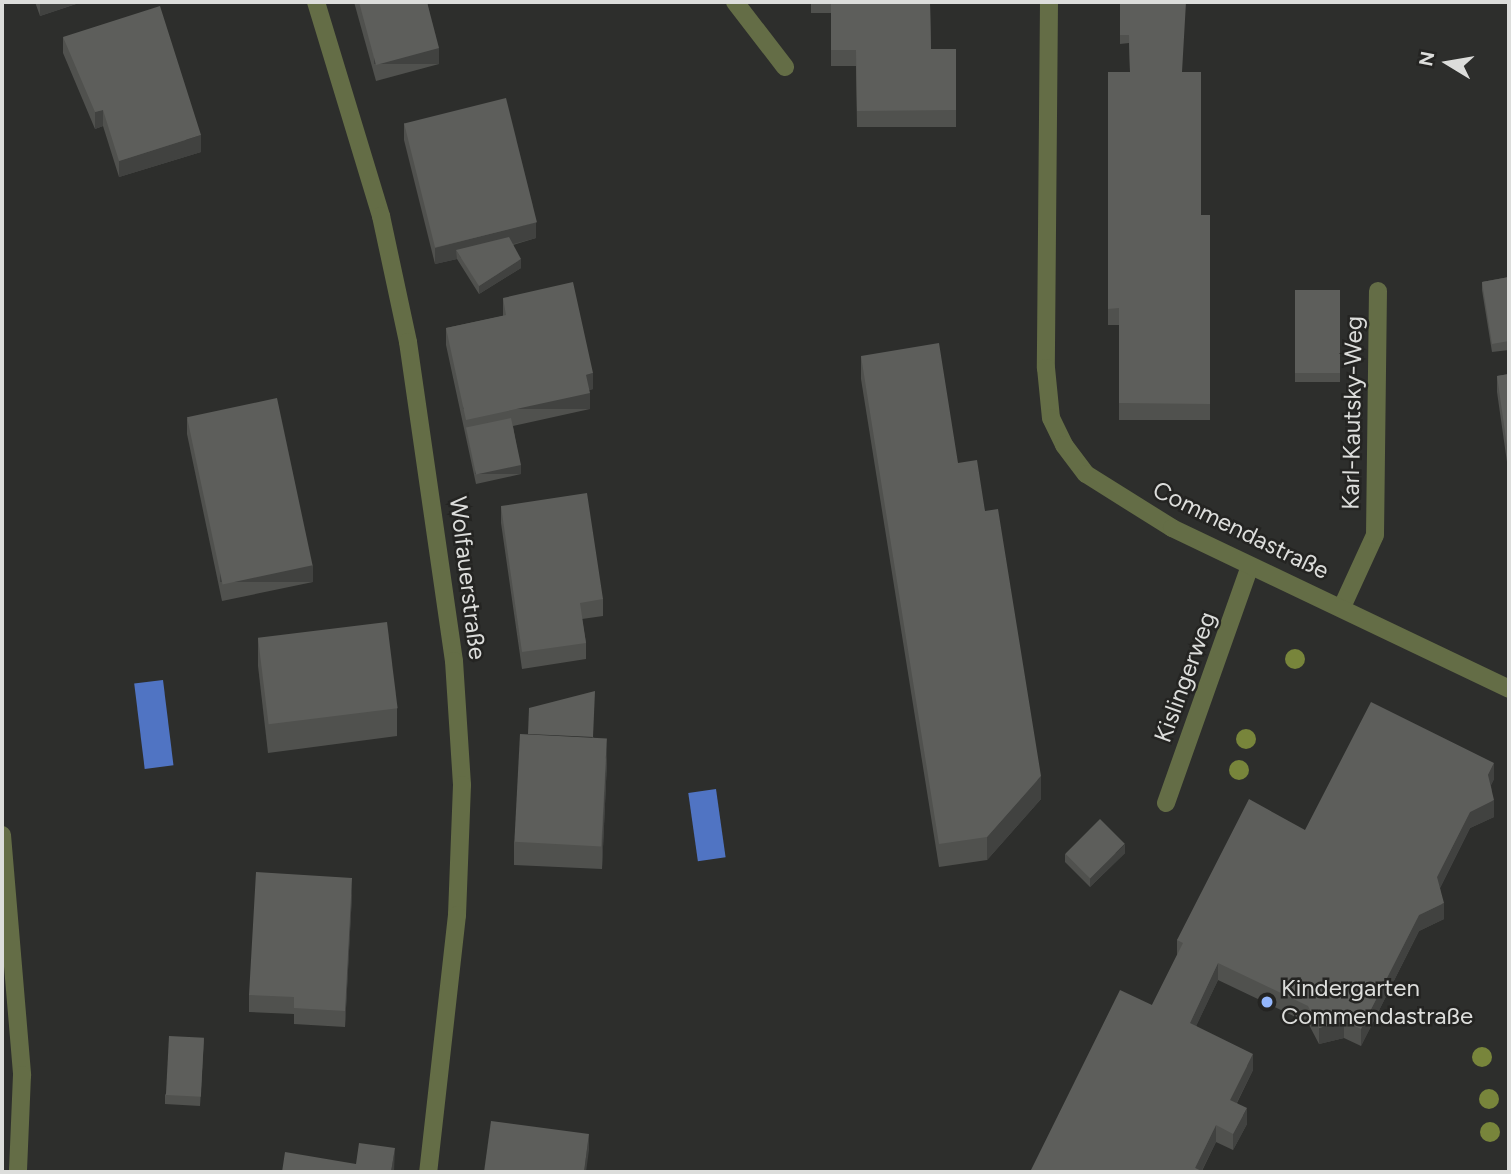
<!DOCTYPE html>
<html>
<head>
<meta charset="utf-8">
<style>
  body { margin:0 }
  #map { position:relative; width:1511px; height:1174px; overflow:hidden; background:#2d2e2c; font-family:Figtree,sans-serif }
  div>[style] { position:absolute }
  .water>* { inset:0; background:#5074c3; transform-origin:0 0 }
  .lane>* { height:18px; margin:-9px; padding:0 9px; transform-origin:9px; border-radius:9px; background:#646d46 }
  .street>* { height:18px; margin:-9px; padding:0 9px; transform-origin:9px; border-radius:9px; background:#646d46 }
  .trees>* { width:20px; height:20px; margin:-10px; border-radius:50%; background:#78853b }
  .wall>* { inset:0; background:#50514e; transform-origin:0 0 }
  .shaded-wall>* { inset:0; background:#414240; transform-origin:0 0 }
  .building>* { inset:0; background:#5d5e5b; transform-origin:0 0 }
  .dots>* { width:19px; height:19px; translate:-50% -50%; box-sizing:border-box; border:4px solid #242422; border-radius:50% }
  span { translate:-50% -50%; white-space:nowrap; text-align:center; line-height:1.15; -webkit-text-stroke:5px #242422; paint-order:stroke }
  .street-label { font-size:24px; color:#dcdddb }
  .poi-label { font-size:24px; color:#dcdddb }
  .left { translate:0 -50%; text-align:left }
  .frame { position:absolute; inset:0; border:4px solid #dcdddb; pointer-events:none }
  .north { position:absolute; left:1413px; top:28px; width:70px; height:70px; -webkit-text-stroke:5px #242422; paint-order:stroke; rotate:281deg; font-size:19px; font-weight:700; line-height:28px; text-align:center; color:#dcdddb }
  .north::after { content:''; display:block; margin:auto; width:24px; height:32px; background:#dcdddb; clip-path:polygon(50% 0,100% 100%,50% 72%,0 100%) }
</style>
</head>
<body>
<div id="map">
  <div class="water">
    <i style="left:163px;top:680px;width:86px;height:29px;rotate:83deg"></i>
    <i style="left:716px;top:789px;width:69px;height:28px;rotate:82deg"></i>
  </div>
  <div class="lane">
    <i style="left:735px;top:2px;width:82px;rotate:52.4deg"></i>
    <i style="left:1342px;top:607px;width:79px;rotate:-65.4deg"></i>
    <i style="left:1375px;top:535px;width:244px;rotate:-89.3deg"></i>
    <i style="left:1166px;top:803px;width:251px;rotate:-70.5deg"></i>
  </div>
  <div class="street">
    <i style="left:316px;top:2px;width:224px;rotate:73.1deg"></i>
    <i style="left:381px;top:216px;width:129px;rotate:77.9deg"></i>
    <i style="left:408px;top:342px;width:322px;rotate:81.8deg"></i>
    <i style="left:454px;top:661px;width:124px;rotate:86.3deg"></i>
    <i style="left:462px;top:785px;width:130px;rotate:92.2deg"></i>
    <i style="left:457px;top:915px;width:259px;rotate:96.4deg"></i>
    <i style="left:1049px;top:2px;width:366px;rotate:90.5deg"></i>
    <i style="left:1046px;top:368px;width:50px;rotate:84.3deg"></i>
    <i style="left:1051px;top:418px;width:30px;rotate:64deg"></i>
    <i style="left:1064px;top:445px;width:36px;rotate:53deg"></i>
    <i style="left:1086px;top:474px;width:102px;rotate:32.1deg"></i>
    <i style="left:1172px;top:528px;width:373px;rotate:25.5deg"></i>
    <i style="left:2px;top:835px;width:241px;rotate:85.2deg"></i>
    <i style="left:22px;top:1075px;width:97px;rotate:92.4deg"></i>
  </div>
  <div class="trees">
    <i style="left:1295px;top:659px"></i>
    <i style="left:1246px;top:739px"></i>
    <i style="left:1239px;top:770px"></i>
    <i style="left:1482px;top:1057px"></i>
    <i style="left:1489px;top:1099px"></i>
    <i style="left:1490px;top:1132px"></i>
  </div>
  <div class="wall">
    <i style="clip-path:polygon(35px 2px,82px 2px,40px 16px)"></i>
    <i style="clip-path:polygon(354px 2px,427px 2px,439px 64px,376px 81px)"></i>
    <i style="clip-path:polygon(811px 2px,930px 2px,931px 49px,956px 49px,956px 127px,857px 127px,856px 66px,831px 66px,831px 13px,811px 13px)"></i>
    <i style="clip-path:polygon(1120px 2px,1182px 72px,1201px 215px,1210px 215px,1210px 420px,1119px 420px,1119px 325px,1108px 325px,1108px 72px,1130px 72px,1129px 43px,1120px 44px)"></i>
    <i style="clip-path:polygon(63px 37px,201px 152px,119px 177px,103px 126px,95px 129px,63px 53px)"></i>
    <i style="clip-path:polygon(404px 123px,536px 238px,513px 245px,521px 268px,479px 294px,457px 259px,435px 264px,404px 140px)"></i>
    <i style="clip-path:polygon(1509px 277px,1509px 350px,1492px 352px,1482px 290px,1482px 282px)"></i>
    <i style="left:1295px;top:290px;width:45px;height:92px"></i>
    <i style="clip-path:polygon(503px 298px,593px 389px,589px 390px,590px 409px,513px 426px,521px 474px,476px 484px,446px 345px,446px 328px,503px 316px)"></i>
    <i style="clip-path:polygon(861px 356px,958px 463px,985px 511px,1041px 799px,987px 860px,939px 867px,861px 379px)"></i>
    <i style="clip-path:polygon(1509px 374px,1509px 476px,1497px 392px,1497px 376px)"></i>
    <i style="clip-path:polygon(187px 418px,313px 582px,222px 601px,187px 434px)"></i>
    <i style="clip-path:polygon(501px 506px,603px 599px,603px 616px,582px 619px,586px 643px,586px 659px,522px 669px,501px 523px)"></i>
    <i style="clip-path:polygon(258px 638px,397px 708px,397px 736px,268px 753px,258px 666px)"></i>
    <i style="clip-path:polygon(593px 737px,607px 761px,602px 869px,514px 865px,514px 842px)"></i>
    <i style="clip-path:polygon(1494px 779px,1491px 785px,1494px 817px,1470px 828px,1440px 888px,1444px 919px,1419px 931px,1361px 1046px,1344px 1038px,1319px 1044px,1308px 1023px,1218px 980px,1196px 1026px,1253px 1070px,1237px 1103px,1247px 1124px,1233px 1150px,1216px 1142px,1202px 1171px,1030px 1172px,1152px 1005px,1177px 955px,1177px 940px,1305px 830px)"></i>
    <i style="clip-path:polygon(1125px 853px,1090px 887px,1065px 862px,1065px 854px)"></i>
    <i style="clip-path:polygon(352px 894px,345px 1027px,294px 1024px,294px 1014px,249px 1012px,249px 995px)"></i>
    <i style="clip-path:polygon(204px 1038px,200px 1106px,165px 1104px,165px 1095px)"></i>
  </div>
  <div class="shaded-wall">
    <i style="clip-path:polygon(40px 2px,82px 2px,40px 16px)"></i>
    <i style="left:439px;top:48px;width:16px;height:65px;rotate:90deg"></i>
    <i style="clip-path:polygon(103px 110px,103px 126px,95px 129px,95px 112px)"></i>
    <i style="clip-path:polygon(201px 135px,201px 152px,119px 177px,119px 161px)"></i>
    <i style="clip-path:polygon(536px 222px,536px 238px,461px 258px,456px 250px,457px 259px,435px 264px,435px 248px)"></i>
    <i style="clip-path:polygon(521px 259px,521px 268px,479px 294px,479px 286px)"></i>
    <i style="clip-path:polygon(593px 373px,593px 389px,586px 391px,586px 375px)"></i>
    <i style="left:590px;top:393px;width:16px;height:127px;rotate:90deg"></i>
    <i style="left:521px;top:465px;width:9px;height:46px;rotate:90deg"></i>
    <i style="left:313px;top:565px;width:17px;height:93px;rotate:90deg"></i>
    <i style="clip-path:polygon(607px 738px,607px 761px,602px 869px,602px 846px)"></i>
    <i style="clip-path:polygon(1494px 763px,1494px 779px,1488px 791px,1488px 775px)"></i>
    <i style="clip-path:polygon(1041px 776px,1041px 799px,987px 860px,987px 837px)"></i>
    <i style="clip-path:polygon(1494px 800px,1494px 817px,1470px 828px,1437px 894px,1437px 877px,1470px 812px)"></i>
    <i style="clip-path:polygon(1125px 844px,1125px 853px,1090px 887px,1090px 878px)"></i>
    <i style="clip-path:polygon(352px 878px,352px 894px,345px 1027px,345px 1011px)"></i>
    <i style="clip-path:polygon(1444px 903px,1444px 919px,1419px 931px,1361px 1046px,1361px 1029px,1419px 915px)"></i>
    <i style="clip-path:polygon(1218px 963px,1218px 980px,1190px 1039px,1190px 1023px)"></i>
    <i style="clip-path:polygon(1344px 1021px,1344px 1038px,1319px 1044px,1319px 1028px)"></i>
    <i style="clip-path:polygon(1253px 1054px,1253px 1070px,1230px 1116px,1230px 1100px)"></i>
    <i style="clip-path:polygon(1247px 1108px,1247px 1124px,1233px 1150px,1233px 1134px)"></i>
    <i style="clip-path:polygon(1216px 1125px,1216px 1142px,1201px 1172px,1195px 1168px)"></i>
    <i style="clip-path:polygon(589px 1134px,589px 1150px,586px 1172px,584px 1172px)"></i>
    <i style="clip-path:polygon(395px 1148px,394px 1172px,391px 1172px)"></i>
  </div>
  <div class="building">
    <i style="clip-path:polygon(359px 2px,427px 2px,439px 48px,376px 65px)"></i>
    <i style="clip-path:polygon(831px 2px,930px 2px,931px 49px,956px 49px,956px 110px,857px 111px,856px 50px,831px 50px)"></i>
    <i style="clip-path:polygon(1120px 2px,1186px 2px,1182px 72px,1130px 72px,1129px 35px,1120px 35px)"></i>
    <i style="clip-path:polygon(160px 6px,201px 135px,119px 161px,103px 110px,95px 112px,63px 37px)"></i>
    <i style="clip-path:polygon(1108px 72px,1201px 72px,1201px 215px,1210px 215px,1210px 404px,1119px 403px,1119px 308px,1108px 309px)"></i>
    <i style="left:506px;top:98px;width:128px;height:105px;rotate:76deg"></i>
    <i style="clip-path:polygon(509px 237px,521px 259px,479px 286px,456px 250px)"></i>
    <i style="clip-path:polygon(1509px 277px,1509px 341px,1492px 344px,1482px 282px)"></i>
    <i style="clip-path:polygon(573px 282px,593px 373px,586px 375px,590px 393px,466px 420px,446px 328px,506px 315px,503px 298px)"></i>
    <i style="left:1295px;top:290px;width:45px;height:83px"></i>
    <i style="clip-path:polygon(939px 343px,958px 463px,977px 460px,985px 511px,998px 509px,1041px 776px,987px 837px,939px 844px,861px 356px)"></i>
    <i style="clip-path:polygon(1509px 374px,1509px 460px,1497px 376px)"></i>
    <i style="left:277px;top:398px;width:171px;height:92px;rotate:78deg"></i>
    <i style="left:511px;top:418px;width:48px;height:46px;rotate:78deg"></i>
    <i style="clip-path:polygon(587px 493px,603px 599px,580px 603px,586px 643px,522px 652px,501px 506px)"></i>
    <i style="left:387px;top:622px;width:87px;height:130px;rotate:83deg"></i>
    <i style="clip-path:polygon(595px 691px,593px 737px,528px 734px,529px 708px)"></i>
    <i style="clip-path:polygon(1371px 702px,1494px 763px,1488px 775px,1494px 800px,1470px 812px,1437px 877px,1444px 903px,1419px 915px,1361px 1029px,1344px 1021px,1319px 1028px,1308px 1006px,1218px 963px,1190px 1023px,1253px 1054px,1230px 1100px,1247px 1108px,1233px 1134px,1216px 1125px,1195px 1168px,1204px 1172px,1030px 1172px,1120px 990px,1152px 1005px,1183px 943px,1177px 940px,1249px 799px,1305px 830px)"></i>
    <i style="left:520px;top:734px;width:87px;height:108px;rotate:3deg"></i>
    <i style="left:1100px;top:819px;width:35px;height:49px;rotate:45deg"></i>
    <i style="clip-path:polygon(256px 872px,352px 878px,345px 1011px,294px 1008px,294px 997px,249px 995px)"></i>
    <i style="left:169px;top:1036px;width:35px;height:59px;rotate:3deg"></i>
    <i style="clip-path:polygon(491px 1121px,589px 1134px,584px 1172px,484px 1172px)"></i>
    <i style="clip-path:polygon(359px 1143px,395px 1148px,391px 1172px,282px 1172px,285px 1152px,356px 1164px)"></i>
  </div>
  <div class="dots">
    <i style="left:1267px;top:1002px;background:#94b7fd"></i>
  </div>
  <div class="street-label">
    <span style="left:1352px;top:413px;rotate:-89deg">Karl-Kautsky-Weg</span>
    <span style="left:1241px;top:530px;rotate:26deg">Commendastraße</span>
    <span style="left:468px;top:578px;rotate:83deg">Wolfauerstraße</span>
    <span style="left:1185px;top:677px;rotate:-70deg">Kislingerweg</span>
  </div>
  <div class="poi-label">
    <span class="left" style="left:1281px;top:1002px">Kindergarten<br>Commendastraße</span>
  </div>
  <div class="frame"></div>
  <div class="north">N</div>
</div>
</body>
</html>
